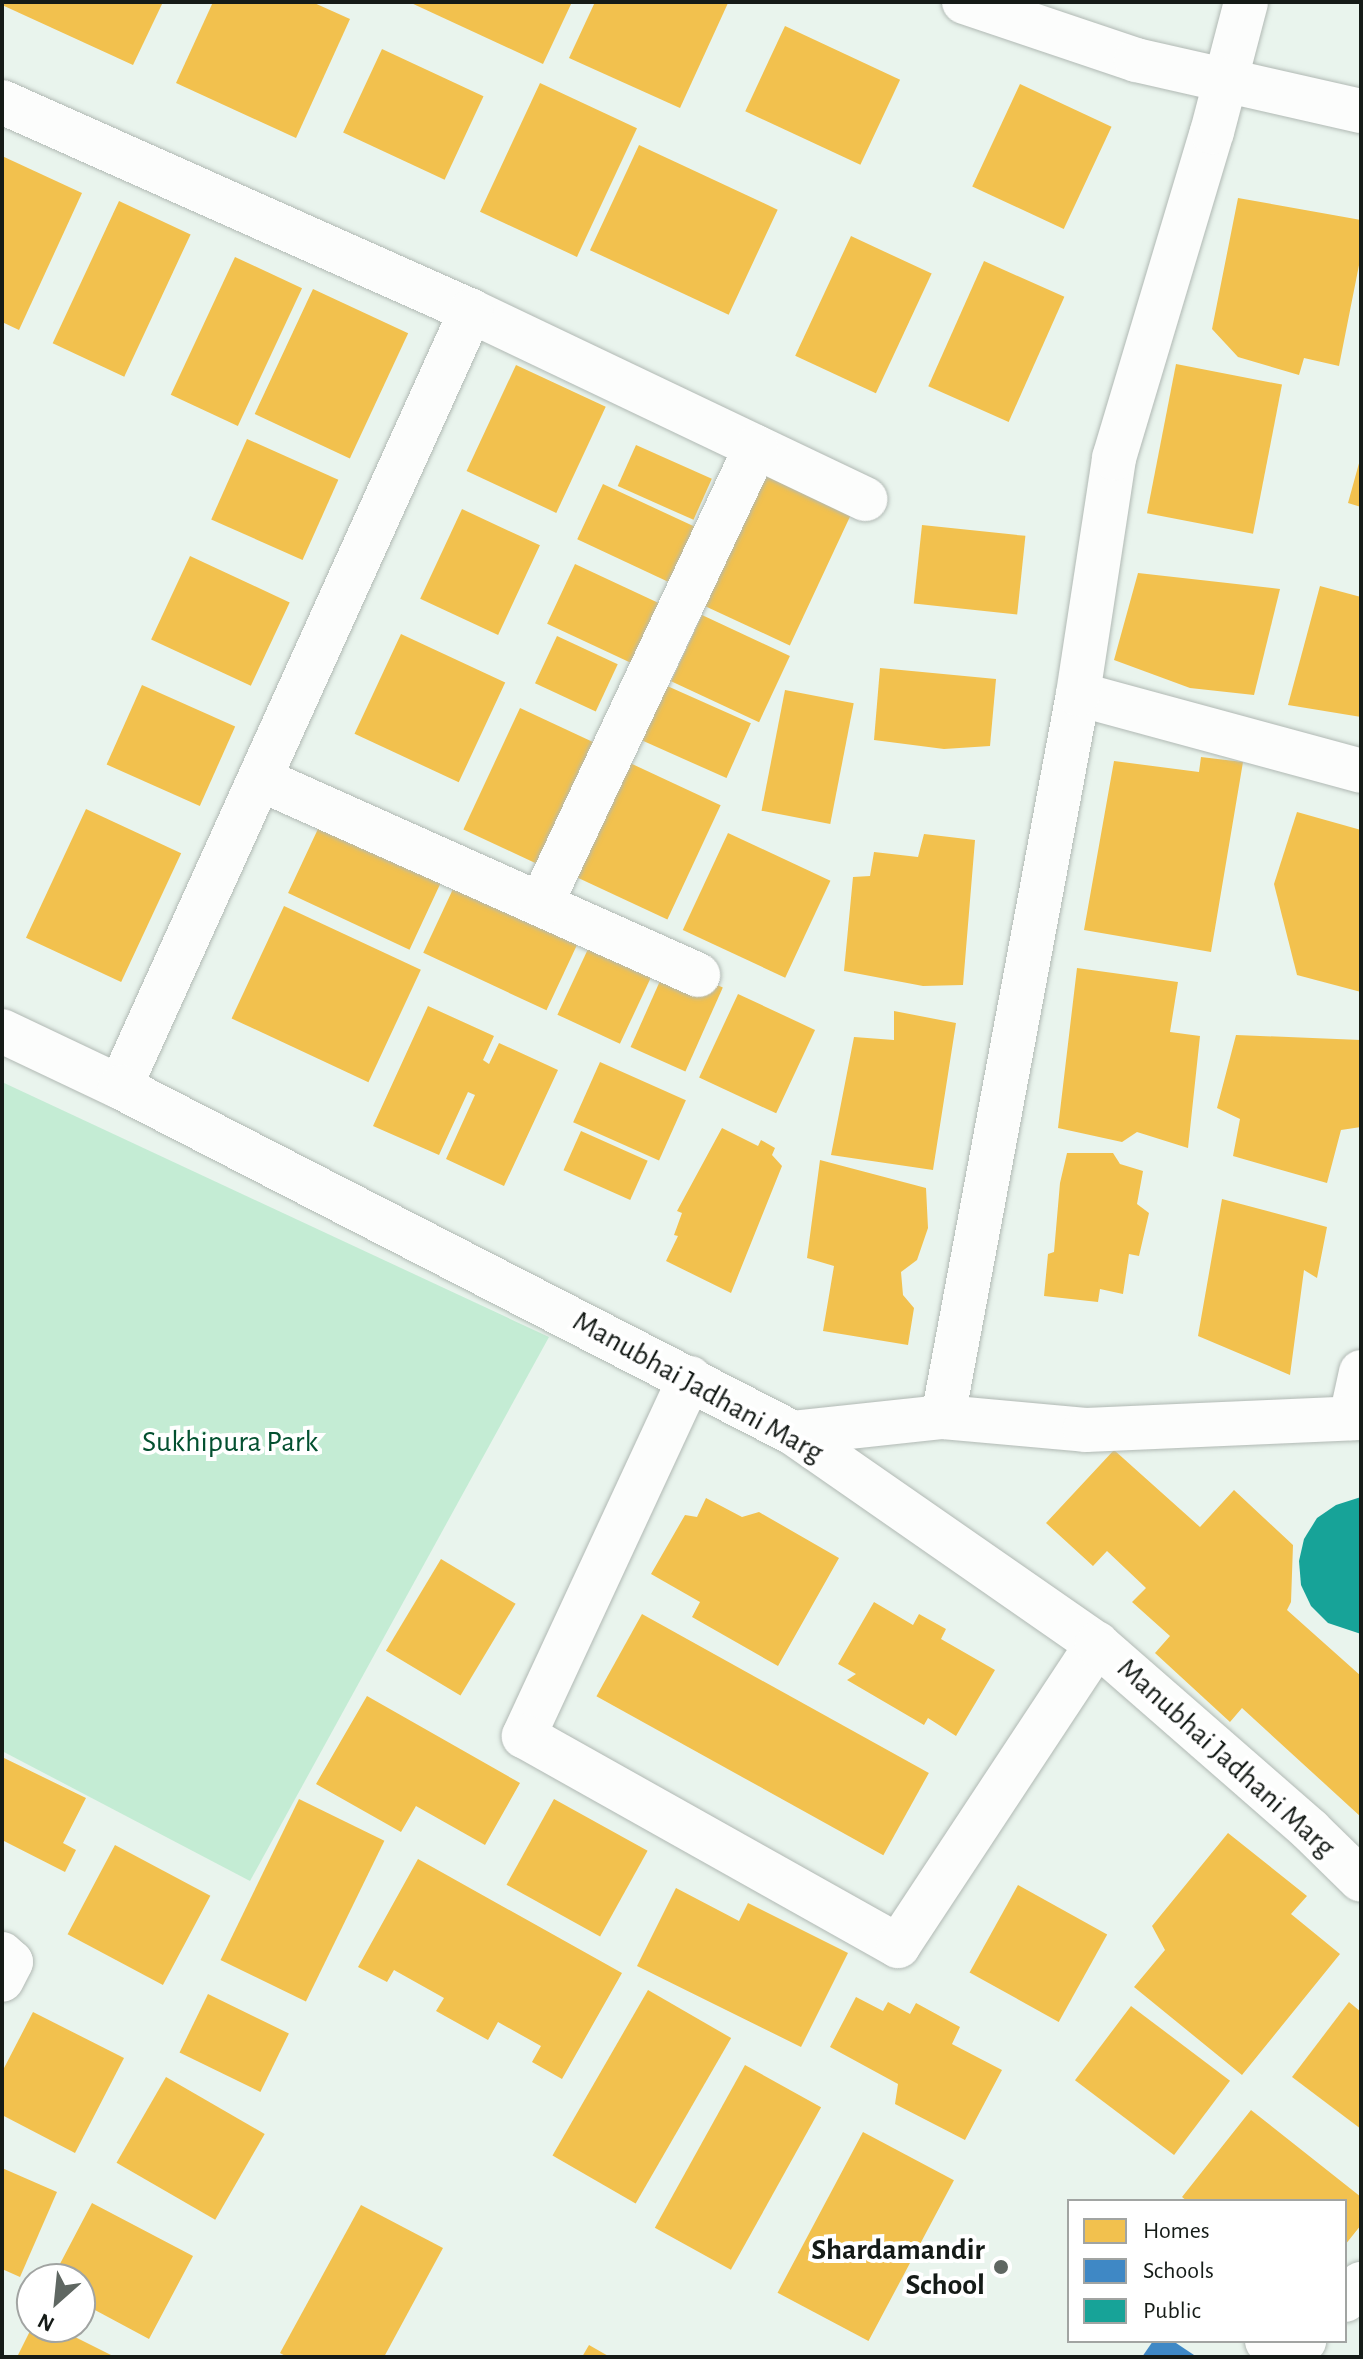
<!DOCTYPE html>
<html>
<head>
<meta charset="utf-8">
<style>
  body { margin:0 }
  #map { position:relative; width:1363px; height:2359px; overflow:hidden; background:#e9f4ed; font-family:"Alegreya Sans",sans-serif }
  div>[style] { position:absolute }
  .green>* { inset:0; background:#c4ecd4 }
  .homes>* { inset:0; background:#f2c14e; transform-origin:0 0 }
  .schools>* { inset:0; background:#3f88c5 }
  .public>* { inset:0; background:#17a398 }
  .roads { filter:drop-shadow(0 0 2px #b1b9b4) drop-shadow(0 0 2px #b1b9b4) }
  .minor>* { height:44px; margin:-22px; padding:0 22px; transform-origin:22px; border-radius:22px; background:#fcfdfc }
  .tertiary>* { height:44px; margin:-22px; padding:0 22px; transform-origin:22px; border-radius:22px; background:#fcfdfc }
  .dots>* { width:22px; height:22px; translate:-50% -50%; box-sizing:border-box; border:4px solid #fff; border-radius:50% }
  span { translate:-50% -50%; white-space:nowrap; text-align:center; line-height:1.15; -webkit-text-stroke:8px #fff; paint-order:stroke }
  .street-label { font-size:30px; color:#151b17 }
  .park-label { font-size:30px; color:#035030 }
  .poi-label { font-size:30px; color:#151b17; font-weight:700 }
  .right { translate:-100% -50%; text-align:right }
  .frame { position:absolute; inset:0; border:4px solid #151b17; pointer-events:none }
  .legend { position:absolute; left:1067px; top:2199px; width:280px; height:144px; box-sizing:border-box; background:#fff; border:2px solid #a1a4a2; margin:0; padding:10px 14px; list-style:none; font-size:24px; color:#151b17 }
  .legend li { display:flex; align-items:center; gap:16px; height:40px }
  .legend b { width:40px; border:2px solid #a1a4a2 }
  .north { position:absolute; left:16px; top:2263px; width:80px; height:80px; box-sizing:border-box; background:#fff; border:2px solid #a1a4a2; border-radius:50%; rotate:207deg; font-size:22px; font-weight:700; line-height:32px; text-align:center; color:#151b17 }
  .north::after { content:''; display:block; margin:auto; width:28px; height:36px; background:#5f6762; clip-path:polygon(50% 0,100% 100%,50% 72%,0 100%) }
</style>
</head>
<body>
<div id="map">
  <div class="green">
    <i style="clip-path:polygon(2px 1082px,549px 1337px,250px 1881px,2px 1751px)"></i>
  </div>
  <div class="homes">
    <i style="clip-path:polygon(2px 2px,163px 2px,133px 65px,2px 5px)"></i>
    <i style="clip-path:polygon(213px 2px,312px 2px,350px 19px,296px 138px,176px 83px)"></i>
    <i style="clip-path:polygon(409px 2px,572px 2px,543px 64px)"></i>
    <i style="clip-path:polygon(595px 2px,728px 3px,680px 108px,569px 58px)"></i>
    <i style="left:785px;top:26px;width:127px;height:94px;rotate:25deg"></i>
    <i style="left:382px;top:49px;width:112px;height:92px;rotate:25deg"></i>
    <i style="left:540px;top:83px;width:107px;height:142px;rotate:25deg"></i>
    <i style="left:1020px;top:84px;width:101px;height:113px;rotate:25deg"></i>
    <i style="left:639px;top:145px;width:153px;height:116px;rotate:25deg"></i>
    <i style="clip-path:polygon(2px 156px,82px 193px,19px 330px,2px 322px)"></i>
    <i style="clip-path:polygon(1238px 198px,1361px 220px,1361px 255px,1339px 366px,1304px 358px,1299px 375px,1238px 357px,1212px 329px)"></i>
    <i style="left:119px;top:201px;width:79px;height:157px;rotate:25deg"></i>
    <i style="left:851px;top:236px;width:89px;height:132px;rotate:25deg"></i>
    <i style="left:235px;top:257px;width:74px;height:152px;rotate:25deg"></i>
    <i style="left:984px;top:261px;width:88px;height:137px;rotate:24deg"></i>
    <i style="left:313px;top:289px;width:105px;height:138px;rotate:25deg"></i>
    <i style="left:1176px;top:364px;width:108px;height:152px;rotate:11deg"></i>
    <i style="left:516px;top:365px;width:99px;height:117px;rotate:25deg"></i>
    <i style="left:247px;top:439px;width:100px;height:88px;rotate:24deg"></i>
    <i style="left:636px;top:445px;width:83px;height:45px;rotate:24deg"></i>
    <i style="clip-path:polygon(1361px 456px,1361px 507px,1348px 503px)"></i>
    <i style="left:765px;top:474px;width:95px;height:145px;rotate:25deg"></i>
    <i style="left:603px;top:484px;width:102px;height:61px;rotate:25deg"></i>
    <i style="left:462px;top:509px;width:86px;height:99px;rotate:25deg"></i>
    <i style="left:922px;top:525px;width:104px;height:79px;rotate:6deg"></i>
    <i style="left:190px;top:556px;width:110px;height:92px;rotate:25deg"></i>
    <i style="left:575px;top:564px;width:94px;height:66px;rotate:25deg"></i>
    <i style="clip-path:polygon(1138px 573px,1280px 589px,1254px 695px,1190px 688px,1114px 660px)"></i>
    <i style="clip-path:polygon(1320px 586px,1361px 597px,1361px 717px,1288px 705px)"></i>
    <i style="left:702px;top:615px;width:97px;height:73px;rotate:25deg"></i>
    <i style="left:401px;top:634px;width:115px;height:110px;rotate:25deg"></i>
    <i style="left:557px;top:636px;width:67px;height:52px;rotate:25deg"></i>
    <i style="clip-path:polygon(880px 668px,996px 679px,990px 746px,944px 749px,874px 740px)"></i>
    <i style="left:142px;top:685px;width:102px;height:87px;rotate:24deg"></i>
    <i style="left:665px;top:685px;width:94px;height:60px;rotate:24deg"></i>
    <i style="left:785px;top:690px;width:70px;height:123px;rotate:11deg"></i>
    <i style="left:520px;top:708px;width:84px;height:134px;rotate:25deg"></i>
    <i style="clip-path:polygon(1201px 757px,1243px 762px,1211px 952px,1084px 930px,1114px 761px,1199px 772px)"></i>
    <i style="left:630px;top:763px;width:100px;height:126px;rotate:25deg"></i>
    <i style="left:86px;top:809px;width:105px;height:142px;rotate:25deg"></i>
    <i style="clip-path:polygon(1297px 812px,1361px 830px,1361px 992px,1297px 975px,1274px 884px)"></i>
    <i style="left:324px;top:816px;width:134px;height:85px;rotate:25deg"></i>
    <i style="left:728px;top:833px;width:113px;height:107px;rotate:25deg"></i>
    <i style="clip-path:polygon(924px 834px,975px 840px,963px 985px,923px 986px,844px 971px,853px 877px,870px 876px,874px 852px,918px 857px)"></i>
    <i style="left:460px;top:874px;width:136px;height:87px;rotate:25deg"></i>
    <i style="left:284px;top:906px;width:151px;height:124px;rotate:25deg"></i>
    <i style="left:595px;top:934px;width:69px;height:89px;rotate:25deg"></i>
    <i style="left:668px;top:963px;width:60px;height:92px;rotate:24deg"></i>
    <i style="clip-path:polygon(1077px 968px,1178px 982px,1170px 1032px,1200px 1036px,1188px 1148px,1137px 1132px,1122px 1142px,1058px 1128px)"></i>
    <i style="left:738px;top:994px;width:85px;height:92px;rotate:25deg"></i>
    <i style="clip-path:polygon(428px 1006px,494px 1036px,483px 1060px,489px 1064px,499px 1043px,558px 1070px,504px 1186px,446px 1159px,475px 1095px,468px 1092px,439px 1155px,373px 1126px)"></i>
    <i style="clip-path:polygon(894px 1011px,956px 1023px,933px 1170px,831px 1155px,854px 1037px,894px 1040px)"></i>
    <i style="clip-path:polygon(1236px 1035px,1361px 1040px,1361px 1127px,1341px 1130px,1327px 1183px,1233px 1156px,1240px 1119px,1217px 1108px)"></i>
    <i style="left:600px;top:1062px;width:94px;height:66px;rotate:24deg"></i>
    <i style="clip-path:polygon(722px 1128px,758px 1146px,761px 1140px,775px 1148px,772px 1155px,782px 1166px,731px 1293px,666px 1261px,678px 1236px,674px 1235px,682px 1213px,677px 1211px)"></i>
    <i style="left:581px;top:1131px;width:73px;height:43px;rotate:24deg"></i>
    <i style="clip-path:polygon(1067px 1153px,1113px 1153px,1120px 1164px,1143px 1171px,1137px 1204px,1149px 1213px,1139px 1256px,1129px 1254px,1123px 1294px,1100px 1289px,1098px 1302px,1044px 1296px,1048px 1254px,1054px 1252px,1060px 1183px)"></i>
    <i style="clip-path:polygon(820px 1160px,926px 1188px,928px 1228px,917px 1260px,901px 1272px,903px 1295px,914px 1308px,908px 1345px,823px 1331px,834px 1266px,807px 1258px)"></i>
    <i style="clip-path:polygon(1222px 1199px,1327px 1227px,1317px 1278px,1304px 1270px,1290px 1375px,1198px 1336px)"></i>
    <i style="clip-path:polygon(1114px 1450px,1200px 1527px,1234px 1490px,1293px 1545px,1291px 1602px,1287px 1610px,1361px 1676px,1361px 1817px,1242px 1708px,1230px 1722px,1155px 1653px,1170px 1636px,1132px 1602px,1146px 1588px,1107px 1551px,1093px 1566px,1046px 1523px)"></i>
    <i style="clip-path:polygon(706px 1498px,742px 1517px,759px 1512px,839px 1558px,778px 1666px,692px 1617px,700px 1602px,651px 1574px,685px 1515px,697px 1517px)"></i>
    <i style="left:441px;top:1559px;width:87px;height:107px;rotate:31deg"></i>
    <i style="clip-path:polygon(874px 1602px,913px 1625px,919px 1614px,946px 1629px,941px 1639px,995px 1670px,956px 1736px,928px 1718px,924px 1725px,847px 1680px,856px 1674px,838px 1664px)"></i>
    <i style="left:642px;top:1614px;width:328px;height:94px;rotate:29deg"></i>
    <i style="clip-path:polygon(367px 1696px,520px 1783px,485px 1845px,416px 1806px,401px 1832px,316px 1784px)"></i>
    <i style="clip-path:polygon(2px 1757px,86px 1798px,63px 1843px,76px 1850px,65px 1872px,2px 1840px)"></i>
    <i style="left:299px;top:1799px;width:95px;height:179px;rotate:26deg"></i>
    <i style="left:554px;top:1799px;width:107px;height:98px;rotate:29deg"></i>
    <i style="clip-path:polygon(1228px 1833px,1307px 1896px,1291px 1914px,1340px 1954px,1242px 2075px,1134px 1987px,1165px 1950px,1152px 1926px)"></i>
    <i style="left:115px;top:1845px;width:108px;height:101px;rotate:28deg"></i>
    <i style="clip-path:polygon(418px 1859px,622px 1973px,562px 2079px,532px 2062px,541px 2046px,498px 2022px,488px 2040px,436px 2011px,444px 1998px,394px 1970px,387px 1982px,358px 1967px)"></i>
    <i style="left:1018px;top:1885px;width:102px;height:100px;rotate:29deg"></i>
    <i style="clip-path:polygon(676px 1888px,739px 1921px,748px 1903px,848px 1953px,801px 2047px,637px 1966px)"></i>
    <i style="left:648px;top:1990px;width:96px;height:191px;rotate:30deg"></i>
    <i style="left:208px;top:1994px;width:90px;height:65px;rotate:26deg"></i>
    <i style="clip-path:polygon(856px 1997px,883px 2011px,888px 2002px,910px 2014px,916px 2003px,960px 2027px,952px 2044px,1002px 2070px,965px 2140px,895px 2104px,898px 2084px,830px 2047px)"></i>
    <i style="clip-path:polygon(1349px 2002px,1361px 2012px,1361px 2129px,1292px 2077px)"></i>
    <i style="left:1131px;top:2006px;width:124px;height:93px;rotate:37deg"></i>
    <i style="clip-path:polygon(33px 2012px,124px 2058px,75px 2153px,2px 2115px,2px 2072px)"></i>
    <i style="left:745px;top:2065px;width:87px;height:186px;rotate:29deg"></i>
    <i style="left:166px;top:2077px;width:114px;height:99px;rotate:30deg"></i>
    <i style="clip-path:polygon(1251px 2110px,1361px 2197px,1361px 2225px,1345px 2245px,1345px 2201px,1187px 2201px,1182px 2197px)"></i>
    <i style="left:863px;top:2132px;width:103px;height:182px;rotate:28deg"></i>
    <i style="clip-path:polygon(2px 2168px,57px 2192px,20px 2277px,2px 2269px)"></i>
    <i style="clip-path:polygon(92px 2203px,193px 2256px,149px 2339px,80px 2302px,80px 2279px,52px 2279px)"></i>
    <i style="clip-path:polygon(361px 2205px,443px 2248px,384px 2357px,287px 2357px,280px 2353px)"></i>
    <i style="clip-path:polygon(32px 2327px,55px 2327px,115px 2357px,17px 2357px)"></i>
    <i style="clip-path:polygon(589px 2345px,610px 2357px,582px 2357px)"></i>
  </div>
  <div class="schools">
    <i style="clip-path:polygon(1153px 2341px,1173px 2341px,1197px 2357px,1142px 2357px)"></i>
  </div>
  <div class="public">
    <i style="clip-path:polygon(1361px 1497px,1361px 1634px,1328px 1623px,1311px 1606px,1301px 1585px,1299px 1561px,1304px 1539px,1317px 1518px,1336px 1505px)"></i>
  </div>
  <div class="roads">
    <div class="minor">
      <i style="left:2px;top:102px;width:513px;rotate:24.02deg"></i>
      <i style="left:471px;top:311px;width:437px;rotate:25.5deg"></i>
      <i style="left:1078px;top:694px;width:293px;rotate:15.2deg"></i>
      <i style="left:260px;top:779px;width:480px;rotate:24.1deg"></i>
      <i style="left:541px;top:904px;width:505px;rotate:-64.8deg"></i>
      <i style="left:120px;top:1087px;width:852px;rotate:-65.66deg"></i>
      <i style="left:690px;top:1378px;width:395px;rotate:114.9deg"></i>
      <i style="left:524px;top:1736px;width:429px;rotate:29.3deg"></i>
      <i style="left:898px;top:1946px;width:362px;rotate:-56.6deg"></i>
      <i style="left:943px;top:1417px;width:735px;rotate:-79.42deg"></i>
      <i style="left:1078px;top:694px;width:239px;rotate:-81.3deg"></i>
      <i style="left:1114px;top:458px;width:340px;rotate:-73.3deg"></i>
      <i style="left:1212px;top:132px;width:134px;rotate:-75.3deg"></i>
      <i style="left:1351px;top:1418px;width:47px;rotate:-77.7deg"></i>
      <i style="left:2px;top:1954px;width:12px;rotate:42deg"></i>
      <i style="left:11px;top:1962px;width:20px;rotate:117deg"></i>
      <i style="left:1345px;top:2300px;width:23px;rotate:-45deg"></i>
      <i style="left:1267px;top:2341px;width:26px;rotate:37deg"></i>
      <i style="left:1288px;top:2357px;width:23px;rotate:-45deg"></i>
    </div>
    <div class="tertiary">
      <i style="left:964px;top:2px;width:182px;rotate:18.6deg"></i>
      <i style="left:1136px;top:60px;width:231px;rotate:12.8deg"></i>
      <i style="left:2px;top:1031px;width:131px;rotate:25.4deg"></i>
      <i style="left:120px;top:1087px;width:757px;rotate:27.21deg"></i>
      <i style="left:793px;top:1433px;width:370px;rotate:34.8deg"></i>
      <i style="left:1097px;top:1644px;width:283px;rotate:41.1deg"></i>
      <i style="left:1310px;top:1830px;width:71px;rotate:44.4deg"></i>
      <i style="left:793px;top:1433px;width:151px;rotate:-6.1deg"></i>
      <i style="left:943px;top:1417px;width:143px;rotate:5.2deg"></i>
      <i style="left:1085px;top:1430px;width:276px;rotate:-2.5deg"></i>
    </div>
  </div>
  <div class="dots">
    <i style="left:1001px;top:2267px;background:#5f6762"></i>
  </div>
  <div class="street-label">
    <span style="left:698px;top:1387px;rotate:29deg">Manubhai Jadhani Marg</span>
    <span style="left:1226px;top:1758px;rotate:42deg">Manubhai Jadhani Marg</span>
  </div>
  <div class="park-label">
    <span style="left:230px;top:1442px">Sukhipura Park</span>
  </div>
  <div class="poi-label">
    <span class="right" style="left:985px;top:2267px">Shardamandir<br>School</span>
  </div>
  <div class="frame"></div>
  <ul class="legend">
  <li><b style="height:22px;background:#f2c14e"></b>Homes</li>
  <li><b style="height:22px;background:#3f88c5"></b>Schools</li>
  <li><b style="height:22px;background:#17a398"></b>Public</li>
  </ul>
  <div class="north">N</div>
</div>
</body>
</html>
